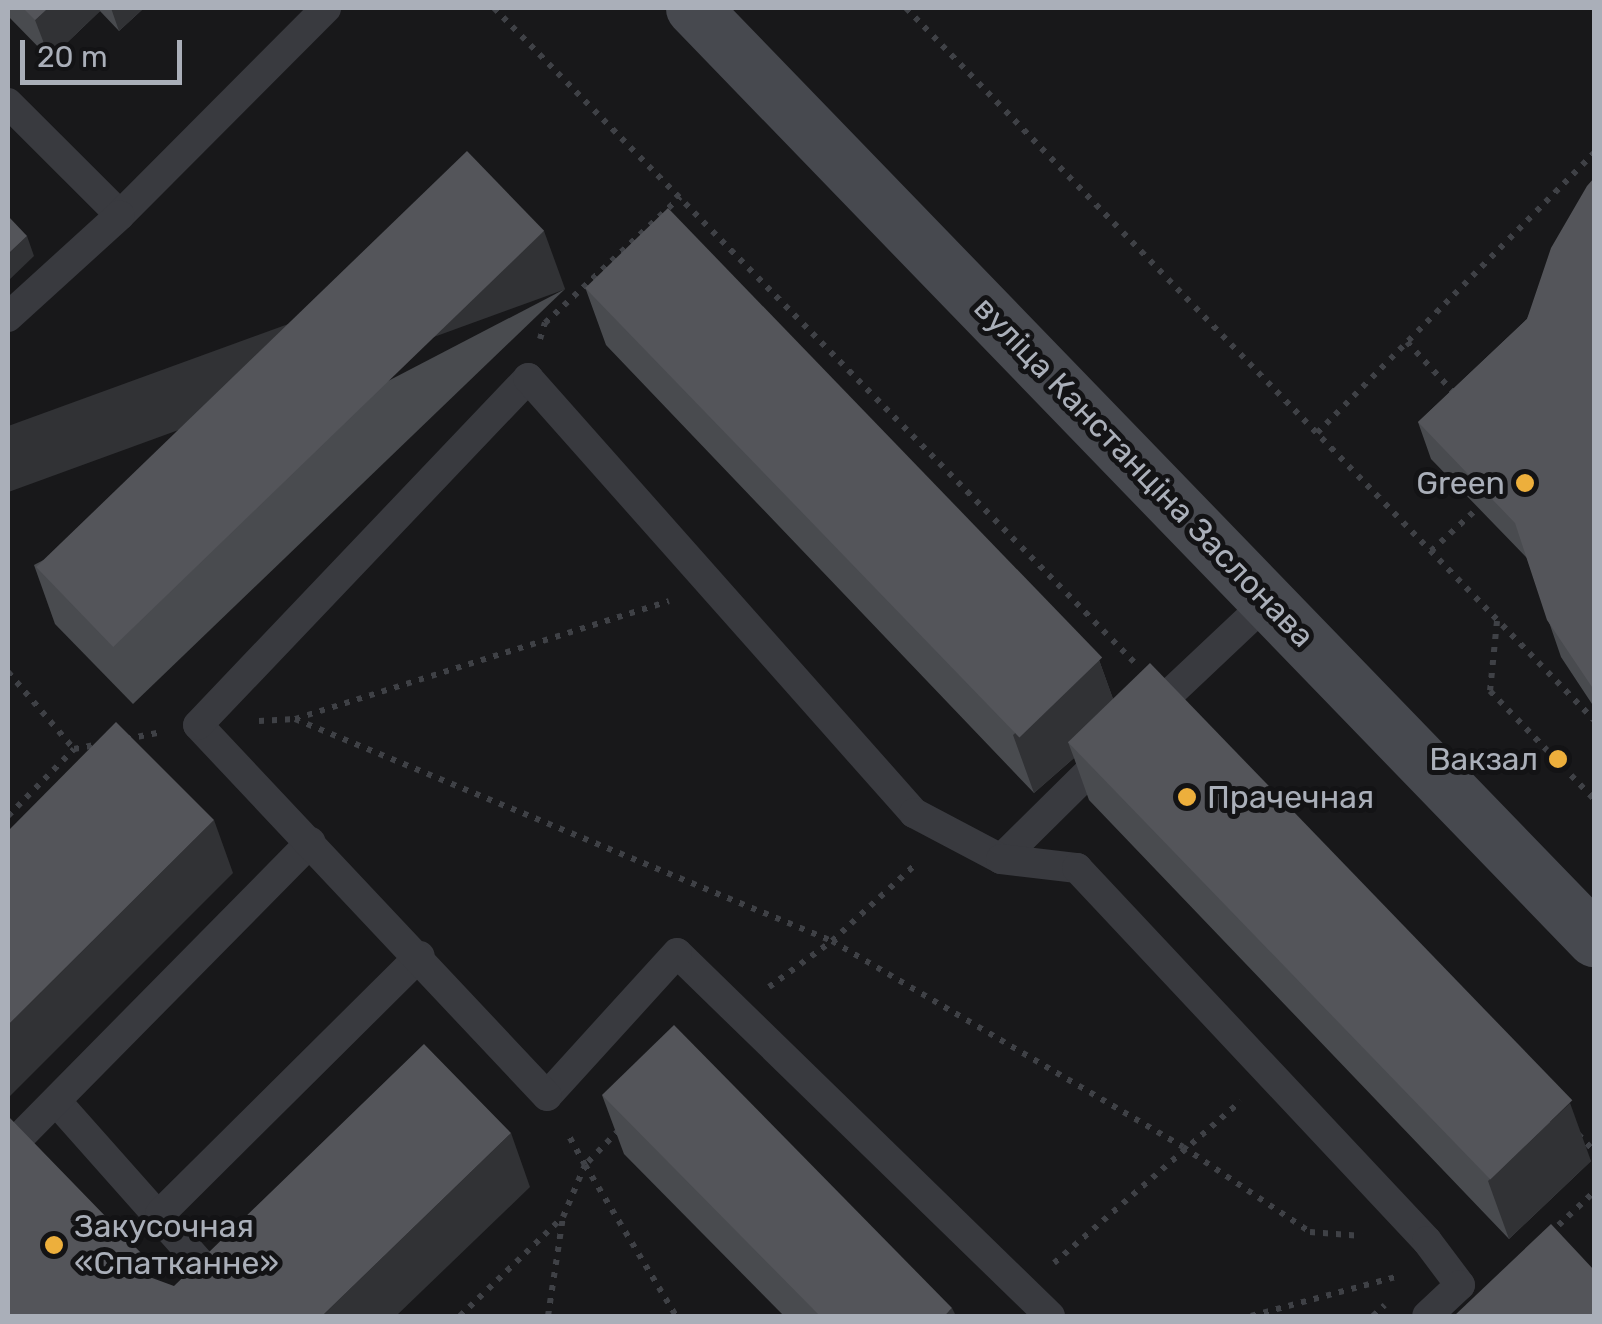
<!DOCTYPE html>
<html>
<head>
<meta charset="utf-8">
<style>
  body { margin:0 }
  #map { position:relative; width:1602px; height:1324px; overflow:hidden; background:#18181a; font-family:Rubik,sans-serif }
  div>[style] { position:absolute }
  .path>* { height:6px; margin-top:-3px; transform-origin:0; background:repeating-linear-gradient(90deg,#3f4146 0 5px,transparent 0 13px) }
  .lane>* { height:30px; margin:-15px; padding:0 15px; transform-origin:15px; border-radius:15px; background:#393a3f }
  .secondary>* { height:55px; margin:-27.5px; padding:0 27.5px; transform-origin:27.5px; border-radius:27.5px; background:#47494f }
  .wall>* { inset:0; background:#494b4f }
  .shaded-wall>* { inset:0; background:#313235; transform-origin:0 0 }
  .building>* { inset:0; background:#54555a; transform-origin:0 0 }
  .dots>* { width:28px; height:28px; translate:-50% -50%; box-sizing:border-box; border:5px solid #131315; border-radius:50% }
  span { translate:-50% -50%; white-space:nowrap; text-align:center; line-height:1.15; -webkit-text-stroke:10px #131315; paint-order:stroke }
  .street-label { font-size:32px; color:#aaafb9 }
  .poi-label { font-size:32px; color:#aaafb9 }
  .right { translate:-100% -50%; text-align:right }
  .left { translate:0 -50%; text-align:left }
  .frame { position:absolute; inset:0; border:10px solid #aaafb9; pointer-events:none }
  .scale { position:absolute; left:20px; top:40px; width:162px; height:45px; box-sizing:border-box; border:5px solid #aaafb9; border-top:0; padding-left:12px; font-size:30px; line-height:35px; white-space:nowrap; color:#aaafb9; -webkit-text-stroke:8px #131315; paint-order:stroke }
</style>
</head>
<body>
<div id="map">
  <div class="path">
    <i style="left:494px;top:8px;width:921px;rotate:45.62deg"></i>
    <i style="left:906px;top:8px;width:990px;rotate:45.98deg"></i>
    <i style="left:540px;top:339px;width:17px;rotate:-73deg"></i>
    <i style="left:545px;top:323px;width:185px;rotate:-43deg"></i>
    <i style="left:1407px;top:342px;width:74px;rotate:47.2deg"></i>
    <i style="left:1317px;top:433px;width:394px;rotate:-45.3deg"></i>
    <i style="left:1431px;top:551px;width:64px;rotate:-42.5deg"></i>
    <i style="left:1497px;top:621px;width:70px;rotate:95.7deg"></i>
    <i style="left:1490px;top:691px;width:150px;rotate:46.1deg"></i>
    <i style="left:8px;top:672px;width:101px;rotate:49.4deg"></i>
    <i style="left:74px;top:749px;width:25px;rotate:-11deg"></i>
    <i style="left:295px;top:719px;width:581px;rotate:22.46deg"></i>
    <i style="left:832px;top:941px;width:407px;rotate:30.4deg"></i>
    <i style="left:1183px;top:1147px;width:153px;rotate:33.8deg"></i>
    <i style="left:1310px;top:1232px;width:52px;rotate:4.4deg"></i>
    <i style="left:259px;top:721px;width:36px;rotate:-3deg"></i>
    <i style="left:295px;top:719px;width:392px;rotate:-17.5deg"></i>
    <i style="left:126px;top:739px;width:33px;rotate:-11deg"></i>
    <i style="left:8px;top:816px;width:94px;rotate:-45.4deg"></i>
    <i style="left:769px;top:987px;width:78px;rotate:-36.1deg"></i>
    <i style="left:832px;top:941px;width:114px;rotate:-42.5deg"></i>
    <i style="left:619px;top:1130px;width:49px;rotate:134.2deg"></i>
    <i style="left:585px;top:1165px;width:176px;rotate:58.9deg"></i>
    <i style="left:1578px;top:1134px;width:23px;rotate:47deg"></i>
    <i style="left:1549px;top:1234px;width:62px;rotate:-43deg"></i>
    <i style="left:1054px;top:1263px;width:247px;rotate:-40.9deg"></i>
    <i style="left:460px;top:1316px;width:143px;rotate:-43.9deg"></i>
    <i style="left:548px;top:1316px;width:100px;rotate:-81.4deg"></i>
    <i style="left:563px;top:1217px;width:56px;rotate:-67.1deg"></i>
    <i style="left:585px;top:1165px;width:37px;rotate:-119deg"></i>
    <i style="left:1251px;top:1316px;width:153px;rotate:-15.1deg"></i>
    <i style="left:1373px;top:1316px;width:16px;rotate:-43deg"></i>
  </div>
  <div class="lane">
    <i style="left:8px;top:103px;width:158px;rotate:45deg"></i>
    <i style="left:120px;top:215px;width:292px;rotate:-45.1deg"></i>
    <i style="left:8px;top:317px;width:151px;rotate:-42.3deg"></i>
    <i style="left:1146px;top:716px;width:169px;rotate:-43.3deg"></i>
    <i style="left:1001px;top:859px;width:152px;rotate:-44.7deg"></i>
    <i style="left:56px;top:1101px;width:238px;rotate:48.4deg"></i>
    <i style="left:214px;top:1279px;width:52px;rotate:135deg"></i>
    <i style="left:8px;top:1149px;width:431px;rotate:-45.4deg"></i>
    <i style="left:160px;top:1214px;width:366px;rotate:-44.8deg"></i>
    <i style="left:1050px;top:1316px;width:520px;rotate:-135.78deg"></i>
    <i style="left:677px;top:953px;width:193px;rotate:132.3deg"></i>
    <i style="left:547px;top:1096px;width:509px;rotate:-133.25deg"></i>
    <i style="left:198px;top:725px;width:479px;rotate:-46.4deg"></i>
    <i style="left:528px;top:378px;width:582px;rotate:48.42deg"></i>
    <i style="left:914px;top:813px;width:98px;rotate:27.9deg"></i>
    <i style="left:1001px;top:859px;width:77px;rotate:6.8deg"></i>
    <i style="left:1077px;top:868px;width:511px;rotate:46.82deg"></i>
    <i style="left:1427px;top:1241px;width:55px;rotate:53.1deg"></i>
    <i style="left:1460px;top:1285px;width:45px;rotate:136.8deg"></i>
  </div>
  <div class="secondary">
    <i style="left:693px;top:8px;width:1296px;rotate:45.94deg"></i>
  </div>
  <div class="wall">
    <i style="clip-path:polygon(8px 8px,144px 8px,119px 31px,100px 11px,50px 59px,8px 16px)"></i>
    <i style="clip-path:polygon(1594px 178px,1594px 707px,1561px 657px,1527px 558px,1431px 459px,1418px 422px,1527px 319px)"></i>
    <i style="clip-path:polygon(585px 287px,1099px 660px,1113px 699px,1591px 1161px,1509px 1239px,1089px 800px,1074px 758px,1034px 793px,606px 345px)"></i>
    <i style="clip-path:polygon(565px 289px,133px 704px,55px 624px,34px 565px)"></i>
    <i style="clip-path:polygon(602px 1095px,956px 1316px,784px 1316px,624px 1154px)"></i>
  </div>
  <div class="shaded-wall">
    <i style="clip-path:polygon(48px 8px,99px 8px,100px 11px,50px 59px,35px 20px)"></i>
    <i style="clip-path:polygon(111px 8px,144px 8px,119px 31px)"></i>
    <i style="left:544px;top:231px;width:62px;height:599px;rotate:70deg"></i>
    <i style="clip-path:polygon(27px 236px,34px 256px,8px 281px,8px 254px)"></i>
    <i style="clip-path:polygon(1099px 660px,1120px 718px,1068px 742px,1074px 758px,1034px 793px,1013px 735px)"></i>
    <i style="clip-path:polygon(214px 820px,233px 873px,8px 1098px,8px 1025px)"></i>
    <i style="clip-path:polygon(1570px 1103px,1591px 1161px,1509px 1239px,1488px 1181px)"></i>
    <i style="clip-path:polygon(511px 1133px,530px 1187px,396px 1316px,322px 1316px)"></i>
    <i style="clip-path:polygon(142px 1254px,161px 1307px,144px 1275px)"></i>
    <i style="clip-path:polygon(952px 1308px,956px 1316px,944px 1316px)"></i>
  </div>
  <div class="building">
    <i style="clip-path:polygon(23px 8px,48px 8px,35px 20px)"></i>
    <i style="left:467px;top:151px;width:111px;height:599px;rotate:46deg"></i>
    <i style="clip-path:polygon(1594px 178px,1594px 690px,1547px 620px,1515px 523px,1418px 422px,1527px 319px,1551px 248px,1587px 186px)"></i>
    <i style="left:668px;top:208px;width:625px;height:115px;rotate:46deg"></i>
    <i style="clip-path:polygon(8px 216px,27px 236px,8px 254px)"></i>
    <i style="left:1150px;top:663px;width:608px;height:114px;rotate:46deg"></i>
    <i style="clip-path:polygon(116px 722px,214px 820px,8px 1025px,8px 831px)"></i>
    <i style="clip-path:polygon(674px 1025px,952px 1308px,944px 1316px,820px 1316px,602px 1095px)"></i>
    <i style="clip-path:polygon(424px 1044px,511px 1133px,322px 1316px,8px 1316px,8px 1116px,142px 1254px,144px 1275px,174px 1286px)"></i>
    <i style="clip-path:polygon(1551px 1224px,1594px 1270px,1594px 1316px,1454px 1316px)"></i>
  </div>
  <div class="dots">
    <i style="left:1525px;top:483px;background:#edaf3c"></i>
    <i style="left:1558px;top:759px;background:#edaf3c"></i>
    <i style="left:1187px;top:797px;background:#edaf3c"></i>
    <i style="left:54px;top:1245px;background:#edaf3c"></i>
  </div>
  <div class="street-label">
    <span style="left:1144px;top:472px;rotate:46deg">вуліца Канстанціна Заслонава</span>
  </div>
  <div class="poi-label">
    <span class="right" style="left:1505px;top:483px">Green</span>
    <span class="right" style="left:1538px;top:759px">Вакзал</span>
    <span class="left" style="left:1207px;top:797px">Прачечная</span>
    <span class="left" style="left:74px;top:1245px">Закусочная<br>«Спатканне»</span>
  </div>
  <div class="frame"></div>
  <div class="scale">20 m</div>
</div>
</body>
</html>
